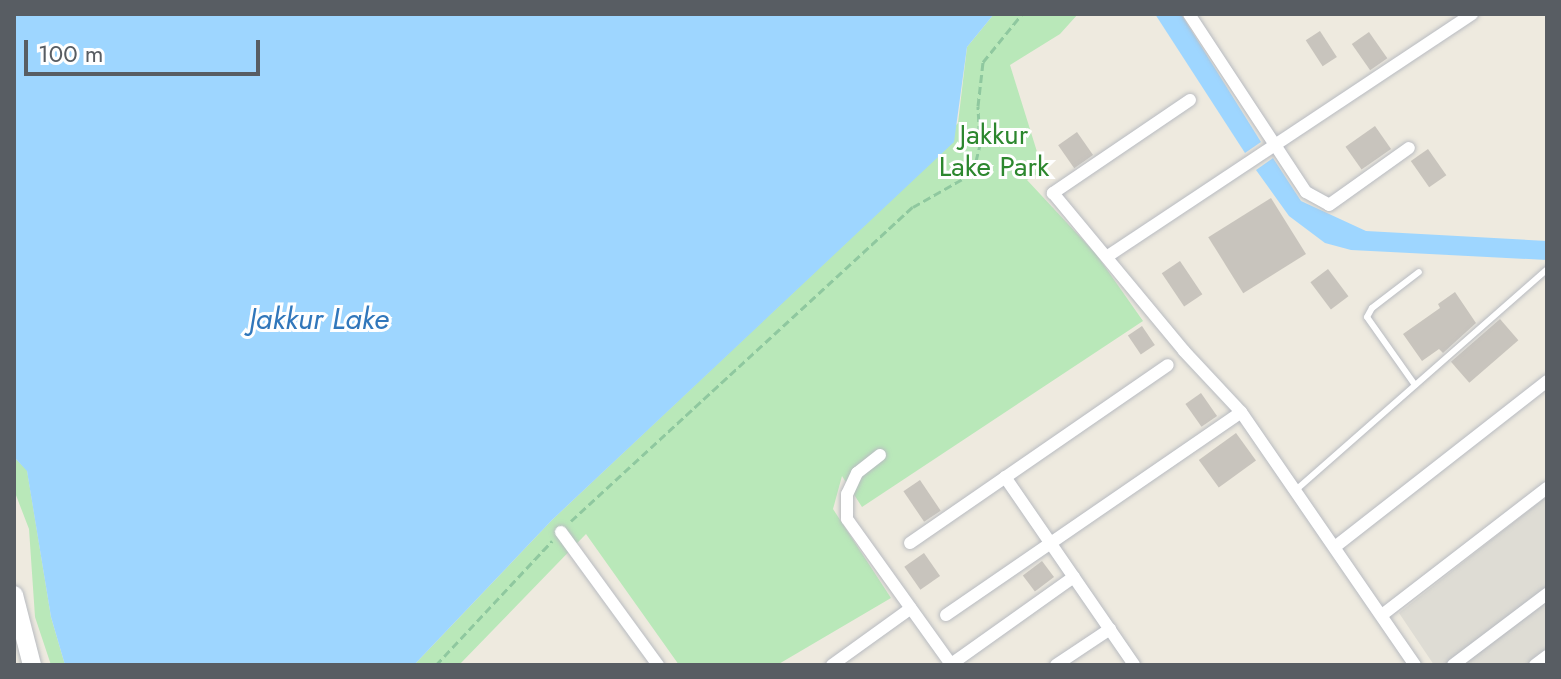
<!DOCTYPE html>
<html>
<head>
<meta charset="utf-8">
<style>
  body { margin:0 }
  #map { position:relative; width:1561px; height:679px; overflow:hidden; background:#eeeadf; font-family:Jost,sans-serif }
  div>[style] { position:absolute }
  .industrial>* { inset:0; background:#dedcd4 }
  .green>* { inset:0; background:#b9e8b9 }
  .water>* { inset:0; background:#9ed6ff }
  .building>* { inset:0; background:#c8c4bd; transform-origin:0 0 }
  .path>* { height:3px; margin-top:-1.5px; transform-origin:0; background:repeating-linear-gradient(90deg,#8fc89f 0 8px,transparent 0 12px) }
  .roads { filter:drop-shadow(0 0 2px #b8bbc1) drop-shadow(0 0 2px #b8bbc1) }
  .lane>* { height:6px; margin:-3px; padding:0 3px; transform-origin:3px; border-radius:3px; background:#fff }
  .street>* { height:12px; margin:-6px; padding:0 6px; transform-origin:6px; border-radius:6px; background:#fff }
  .secondary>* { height:18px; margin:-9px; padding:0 9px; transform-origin:9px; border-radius:9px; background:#fff }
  span { translate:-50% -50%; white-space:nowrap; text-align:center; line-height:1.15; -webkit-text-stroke:6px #fff; paint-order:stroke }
  .park-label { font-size:28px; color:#2c872e }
  .water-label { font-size:30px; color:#3177bb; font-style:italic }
  .frame { position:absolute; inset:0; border:16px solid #585d63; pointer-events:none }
  .scale { position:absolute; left:24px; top:40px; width:236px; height:36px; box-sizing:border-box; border:4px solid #585d63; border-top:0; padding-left:10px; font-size:24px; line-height:28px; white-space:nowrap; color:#585d63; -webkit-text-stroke:6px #fff; paint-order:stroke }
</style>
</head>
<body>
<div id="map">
  <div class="industrial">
    <i style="clip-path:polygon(1547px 496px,1547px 665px,1434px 665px,1399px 613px)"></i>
  </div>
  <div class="green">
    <i style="clip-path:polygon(994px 14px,1078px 14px,1060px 34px,1010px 65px,1043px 171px,1027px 180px,1096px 254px,1143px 321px,862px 507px,842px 476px,833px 509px,891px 598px,777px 665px,679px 665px,586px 534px,459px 665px,414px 665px,552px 520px,869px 221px,958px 123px,967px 47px)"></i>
    <i style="clip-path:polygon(14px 457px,27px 470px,51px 617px,65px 665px,51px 665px,35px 617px,29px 529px,14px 490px)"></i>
  </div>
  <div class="water">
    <i style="clip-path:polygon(14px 14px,994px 14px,967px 47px,954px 142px,552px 520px,414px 665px,65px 665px,51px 617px,27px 471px,14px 457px)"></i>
    <i style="clip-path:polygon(1155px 14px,1181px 14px,1261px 142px,1245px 153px)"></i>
    <i style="clip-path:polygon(1273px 158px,1301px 201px,1366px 231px,1547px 241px,1547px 260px,1351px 250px,1325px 243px,1289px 216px,1256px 170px)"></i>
  </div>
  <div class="building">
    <i style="left:1320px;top:31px;width:31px;height:17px;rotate:57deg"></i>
    <i style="left:1369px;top:32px;width:32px;height:21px;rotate:55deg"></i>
    <i style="left:1375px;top:126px;width:28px;height:36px;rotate:55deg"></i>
    <i style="left:1077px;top:132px;width:28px;height:23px;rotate:55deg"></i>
    <i style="left:1428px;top:149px;width:32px;height:21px;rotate:55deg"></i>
    <i style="left:1271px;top:198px;width:66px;height:74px;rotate:58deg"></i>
    <i style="left:1180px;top:261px;width:40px;height:22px;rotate:56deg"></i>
    <i style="left:1328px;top:269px;width:34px;height:22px;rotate:53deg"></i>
    <i style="clip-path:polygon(1455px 292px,1476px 323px,1443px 353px,1439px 349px,1422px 361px,1403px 334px,1440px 308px,1438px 304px)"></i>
    <i style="left:1500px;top:319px;width:28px;height:65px;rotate:49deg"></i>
    <i style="left:1142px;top:326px;width:23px;height:17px;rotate:56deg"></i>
    <i style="left:1201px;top:393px;width:28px;height:19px;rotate:55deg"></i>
    <i style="left:1236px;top:433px;width:34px;height:46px;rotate:54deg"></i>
    <i style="left:920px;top:480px;width:37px;height:20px;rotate:56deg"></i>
    <i style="left:924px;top:553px;width:28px;height:24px;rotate:55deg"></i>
    <i style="left:1042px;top:561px;width:20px;height:24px;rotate:53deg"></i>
  </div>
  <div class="path">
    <i style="left:571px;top:521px;width:464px;rotate:-42.6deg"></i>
    <i style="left:913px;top:207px;width:69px;rotate:-29.5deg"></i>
    <i style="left:973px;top:173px;width:29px;rotate:-76deg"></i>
    <i style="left:980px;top:145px;width:39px;rotate:-93deg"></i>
    <i style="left:978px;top:106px;width:44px;rotate:-83.5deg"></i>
    <i style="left:983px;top:62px;width:62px;rotate:-50.9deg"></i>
    <i style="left:436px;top:665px;width:170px;rotate:-46.9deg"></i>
  </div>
  <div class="roads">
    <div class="lane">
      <i style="left:1415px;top:385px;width:83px;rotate:-125.2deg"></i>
      <i style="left:1367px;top:317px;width:10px;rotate:-61deg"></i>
      <i style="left:1372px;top:308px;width:59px;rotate:-37.5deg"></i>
      <i style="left:1297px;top:489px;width:333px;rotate:-41.3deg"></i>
    </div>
    <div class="street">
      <i style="left:1189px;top:14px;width:213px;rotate:56.7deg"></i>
      <i style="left:1306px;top:192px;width:26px;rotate:29deg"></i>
      <i style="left:1329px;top:205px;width:98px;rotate:-35.5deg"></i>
      <i style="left:1190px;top:100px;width:166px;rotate:145.8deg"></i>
      <i style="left:1053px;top:193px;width:205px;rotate:50.3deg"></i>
      <i style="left:1184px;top:351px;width:83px;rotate:46.9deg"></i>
      <i style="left:1241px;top:412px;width:307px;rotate:55.5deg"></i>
      <i style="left:1108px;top:256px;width:437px;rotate:-33.6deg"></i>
      <i style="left:880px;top:455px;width:29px;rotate:142deg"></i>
      <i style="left:857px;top:473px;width:23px;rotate:115deg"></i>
      <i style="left:847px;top:494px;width:25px;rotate:90deg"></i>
      <i style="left:847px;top:519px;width:178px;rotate:54.4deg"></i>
      <i style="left:1005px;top:477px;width:228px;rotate:55.5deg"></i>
      <i style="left:561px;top:532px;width:165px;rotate:53.9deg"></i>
      <i style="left:910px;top:543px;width:313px;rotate:-34.6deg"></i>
      <i style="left:1336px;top:546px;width:268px;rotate:-38deg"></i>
      <i style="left:946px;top:615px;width:358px;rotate:-34.5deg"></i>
      <i style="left:1382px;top:615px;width:208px;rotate:-37.6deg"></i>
      <i style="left:832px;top:665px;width:97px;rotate:-35.8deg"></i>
      <i style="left:950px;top:665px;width:152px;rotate:-35.4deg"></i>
      <i style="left:1056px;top:665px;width:65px;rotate:-33.7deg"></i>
      <i style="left:1453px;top:665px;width:118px;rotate:-37.1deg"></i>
      <i style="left:1535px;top:665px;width:15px;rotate:-37deg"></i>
    </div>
    <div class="secondary">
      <i style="left:14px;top:595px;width:72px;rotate:75.6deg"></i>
    </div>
  </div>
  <div class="park-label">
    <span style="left:994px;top:151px">Jakkur<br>Lake Park</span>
  </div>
  <div class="water-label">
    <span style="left:319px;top:319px">Jakkur Lake</span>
  </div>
  <div class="frame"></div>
  <div class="scale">100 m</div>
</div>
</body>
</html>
